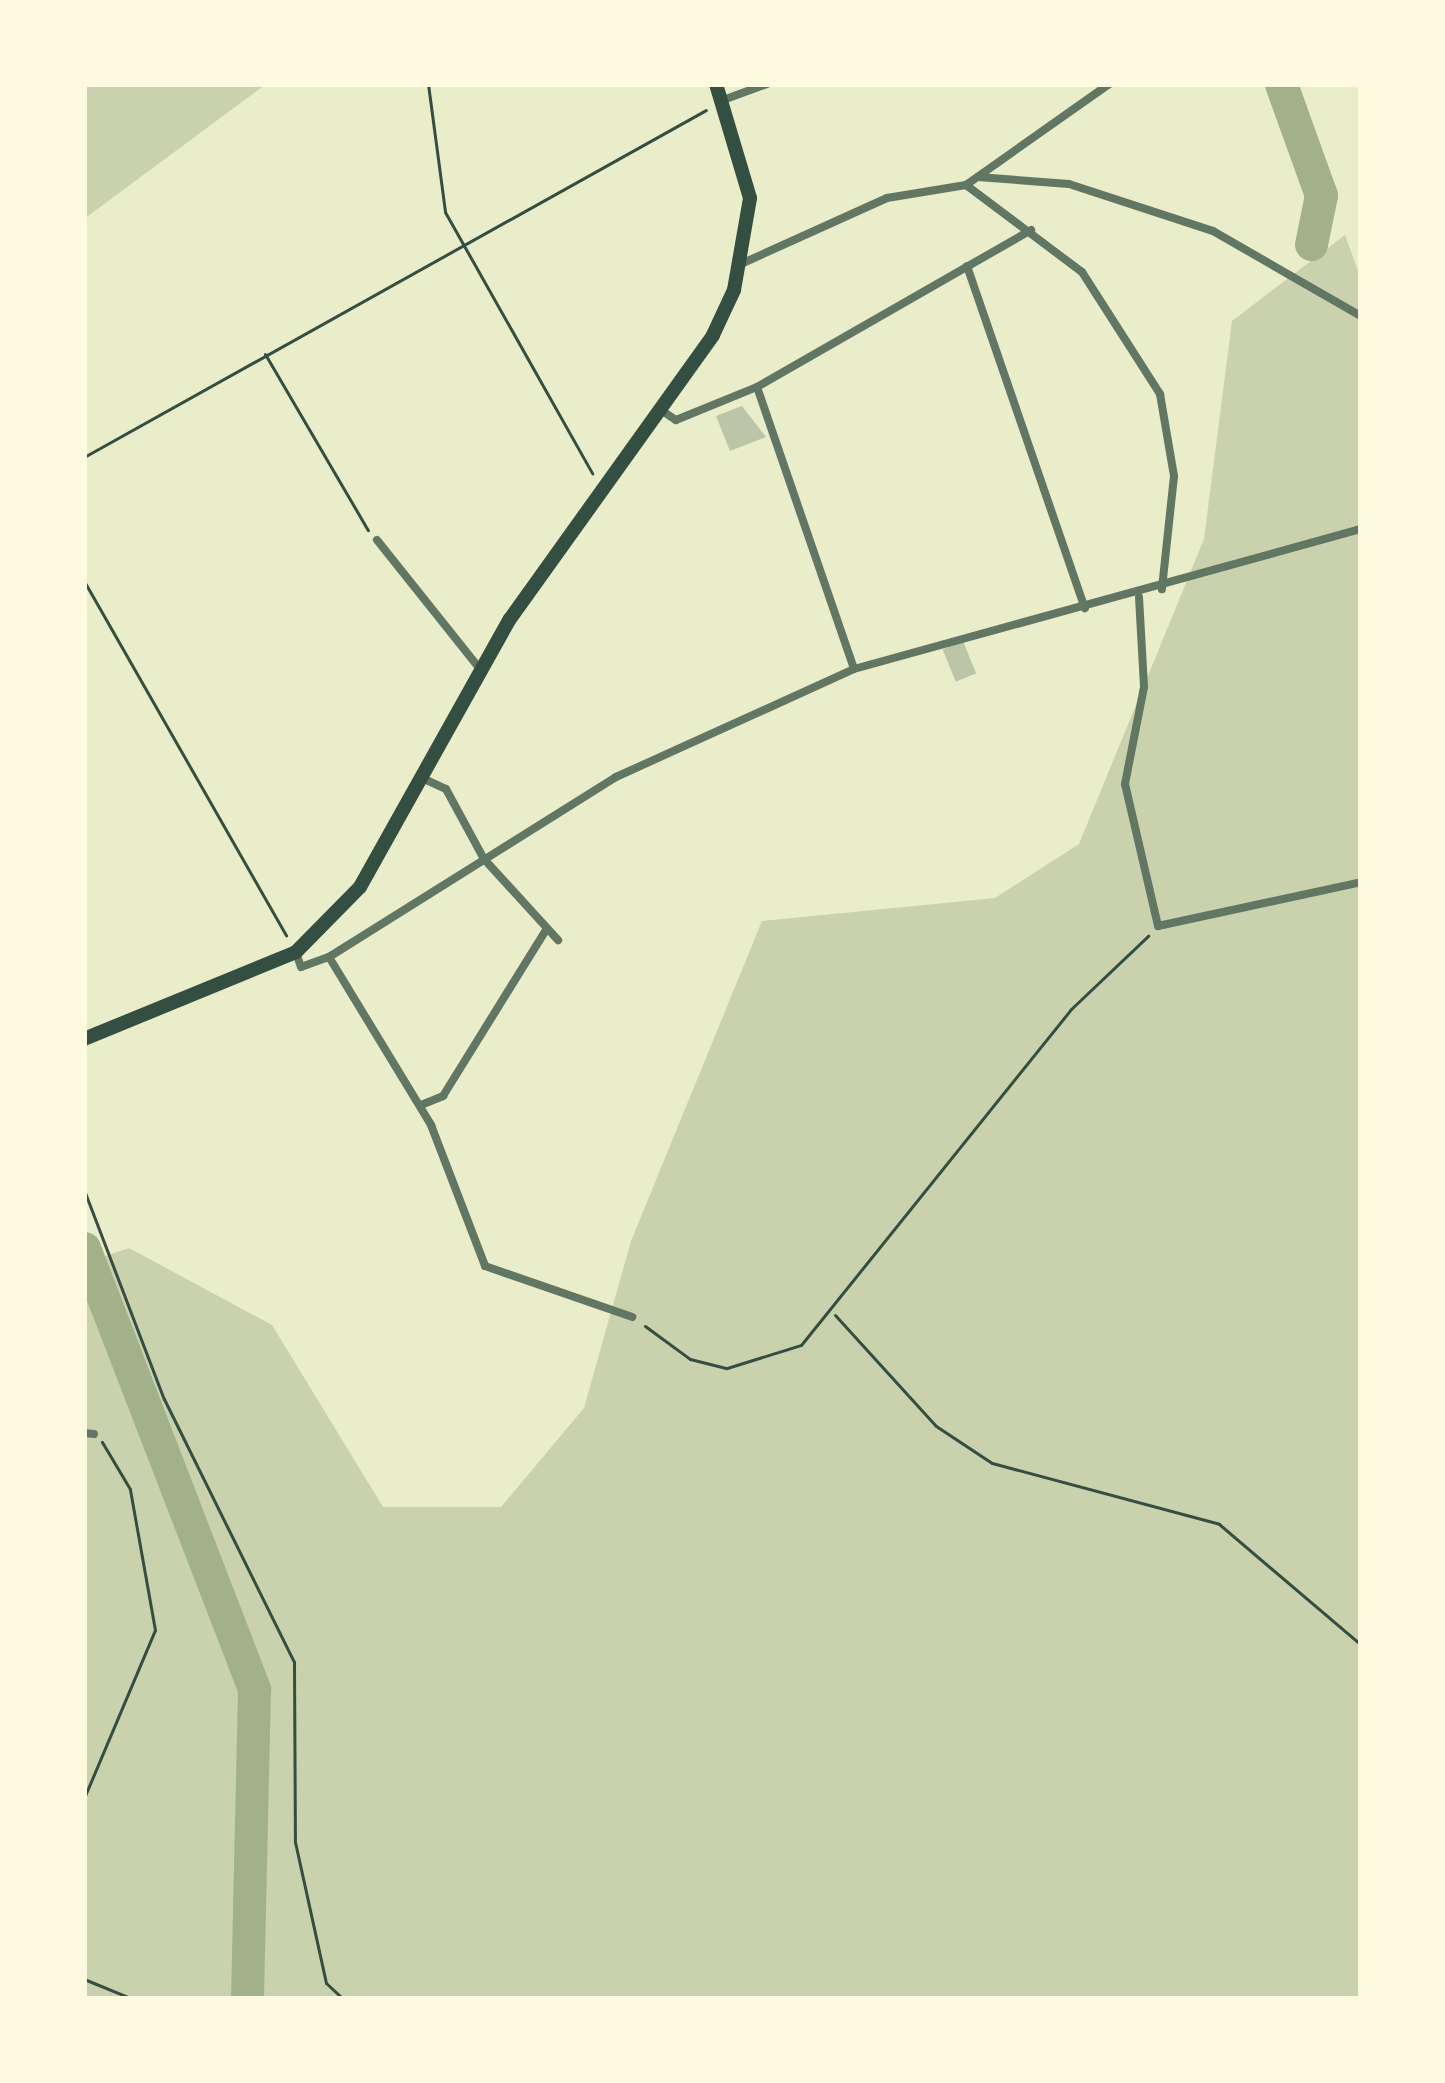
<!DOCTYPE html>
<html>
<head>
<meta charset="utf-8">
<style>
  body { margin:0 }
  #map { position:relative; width:1445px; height:2083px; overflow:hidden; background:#e9edc9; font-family:Quicksand,sans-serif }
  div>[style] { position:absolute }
  .green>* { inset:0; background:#cad2ad }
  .river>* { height:33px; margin:-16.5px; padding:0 16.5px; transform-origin:16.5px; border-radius:16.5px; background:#a3b18a }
  .building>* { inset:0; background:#bcc5a7; transform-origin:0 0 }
  .path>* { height:3px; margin:-1.5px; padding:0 1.5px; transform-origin:1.5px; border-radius:1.5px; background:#344e41 }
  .minor>* { height:8px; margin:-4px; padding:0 4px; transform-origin:4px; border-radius:4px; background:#617663 }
  .primary>* { height:14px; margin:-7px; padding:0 7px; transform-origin:7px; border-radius:7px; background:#344e41 }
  span { translate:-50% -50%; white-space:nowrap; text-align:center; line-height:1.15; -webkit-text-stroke:12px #fefae0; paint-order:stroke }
  .frame { position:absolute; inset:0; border:87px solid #fefae0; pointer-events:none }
</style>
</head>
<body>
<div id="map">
  <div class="green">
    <i style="clip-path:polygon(84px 84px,266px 84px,84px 219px)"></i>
    <i style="clip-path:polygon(1345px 235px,1361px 279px,1361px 1999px,84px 1999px,84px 1263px,129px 1248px,272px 1325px,383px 1507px,501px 1507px,584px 1408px,631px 1241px,762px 921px,995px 898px,1079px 844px,1204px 539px,1232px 321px)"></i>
  </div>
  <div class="river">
    <i style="left:1281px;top:84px;width:118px;rotate:70.2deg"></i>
    <i style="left:1321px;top:195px;width:50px;rotate:101.5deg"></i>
    <i style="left:84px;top:1248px;width:473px;rotate:68.9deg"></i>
    <i style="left:254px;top:1689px;width:310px;rotate:91.3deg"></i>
  </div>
  <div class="building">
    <i style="clip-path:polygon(742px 406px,766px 437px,730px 451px,716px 416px)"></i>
    <i style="left:963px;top:641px;width:35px;height:22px;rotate:68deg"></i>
  </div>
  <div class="path">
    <i style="left:428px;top:84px;width:129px;rotate:82.4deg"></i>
    <i style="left:445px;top:212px;width:300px;rotate:60.6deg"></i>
    <i style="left:265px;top:354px;width:204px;rotate:59.7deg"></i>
    <i style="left:84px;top:457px;width:712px;rotate:-29.16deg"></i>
    <i style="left:84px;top:581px;width:408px;rotate:60.3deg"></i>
    <i style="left:84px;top:1190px;width:224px;rotate:69.1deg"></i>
    <i style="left:164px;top:1399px;width:293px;rotate:63.7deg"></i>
    <i style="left:294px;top:1662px;width:180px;rotate:89.7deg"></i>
    <i style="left:295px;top:1842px;width:144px;rotate:77.6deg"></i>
    <i style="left:326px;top:1983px;width:23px;rotate:43deg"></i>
    <i style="left:835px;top:1315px;width:150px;rotate:47.7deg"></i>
    <i style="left:936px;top:1426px;width:67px;rotate:33.5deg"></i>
    <i style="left:992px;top:1463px;width:235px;rotate:15deg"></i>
    <i style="left:1219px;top:1524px;width:187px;rotate:40.4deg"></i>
    <i style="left:645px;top:1326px;width:56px;rotate:36.3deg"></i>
    <i style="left:690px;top:1359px;width:38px;rotate:14deg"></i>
    <i style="left:727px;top:1368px;width:77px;rotate:-17.3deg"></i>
    <i style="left:801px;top:1345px;width:430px;rotate:-51.2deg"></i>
    <i style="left:1070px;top:1010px;width:108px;rotate:-43.5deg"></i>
    <i style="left:84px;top:1798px;width:182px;rotate:-67.1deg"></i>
    <i style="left:155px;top:1630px;width:143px;rotate:-100.1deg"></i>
    <i style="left:130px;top:1489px;width:55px;rotate:-120.8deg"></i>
    <i style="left:84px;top:1979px;width:53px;rotate:22.2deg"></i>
  </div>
  <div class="minor">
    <i style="left:723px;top:100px;width:47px;rotate:-20deg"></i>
    <i style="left:978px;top:177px;width:91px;rotate:4.4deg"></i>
    <i style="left:1069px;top:184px;width:151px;rotate:18.1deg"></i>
    <i style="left:1213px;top:231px;width:171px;rotate:29.9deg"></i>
    <i style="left:966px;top:185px;width:145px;rotate:36.9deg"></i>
    <i style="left:1082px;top:272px;width:145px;rotate:57.4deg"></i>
    <i style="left:1160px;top:394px;width:83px;rotate:80.3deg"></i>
    <i style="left:1174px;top:476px;width:114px;rotate:96.1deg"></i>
    <i style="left:743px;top:263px;width:158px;rotate:-24.3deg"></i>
    <i style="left:887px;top:198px;width:80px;rotate:-9.3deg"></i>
    <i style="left:966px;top:185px;width:175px;rotate:-35.2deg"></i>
    <i style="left:967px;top:266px;width:362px;rotate:71deg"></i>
    <i style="left:757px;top:387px;width:298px;rotate:71deg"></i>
    <i style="left:661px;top:410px;width:18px;rotate:34deg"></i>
    <i style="left:676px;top:420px;width:87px;rotate:-22.2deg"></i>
    <i style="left:757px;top:387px;width:316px;rotate:-29.8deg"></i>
    <i style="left:377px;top:540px;width:165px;rotate:51.4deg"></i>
    <i style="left:1139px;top:597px;width:90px;rotate:86.8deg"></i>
    <i style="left:1144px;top:687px;width:99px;rotate:101.1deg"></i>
    <i style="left:1125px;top:784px;width:146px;rotate:76.9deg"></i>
    <i style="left:1158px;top:926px;width:208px;rotate:-12.2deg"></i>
    <i style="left:422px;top:778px;width:26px;rotate:25deg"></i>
    <i style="left:446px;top:789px;width:80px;rotate:61.5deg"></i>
    <i style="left:484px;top:859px;width:110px;rotate:47.6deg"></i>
    <i style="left:296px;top:953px;width:15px;rotate:70deg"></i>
    <i style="left:301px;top:967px;width:30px;rotate:-20deg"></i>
    <i style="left:329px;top:957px;width:339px;rotate:-32.1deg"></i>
    <i style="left:616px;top:777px;width:261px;rotate:-24.4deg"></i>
    <i style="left:854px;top:669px;width:526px;rotate:-15.44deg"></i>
    <i style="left:329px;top:957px;width:197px;rotate:58.7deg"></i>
    <i style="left:431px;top:1125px;width:151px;rotate:69deg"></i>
    <i style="left:485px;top:1266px;width:156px;rotate:19.1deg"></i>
    <i style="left:421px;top:1105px;width:24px;rotate:-22deg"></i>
    <i style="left:443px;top:1096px;width:195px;rotate:-58.2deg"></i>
    <i style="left:84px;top:1433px;width:10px;rotate:6deg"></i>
  </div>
  <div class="primary">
    <i style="left:84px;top:1039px;width:229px;rotate:-22.3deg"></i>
    <i style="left:296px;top:952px;width:91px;rotate:-45.4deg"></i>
    <i style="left:360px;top:887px;width:307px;rotate:-60.8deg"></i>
    <i style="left:510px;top:619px;width:349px;rotate:-54.4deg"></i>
    <i style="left:713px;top:335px;width:50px;rotate:-65deg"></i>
    <i style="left:734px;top:290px;width:93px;rotate:-80.1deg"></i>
    <i style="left:750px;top:198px;width:119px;rotate:-106.6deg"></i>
  </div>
  <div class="frame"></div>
</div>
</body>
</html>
